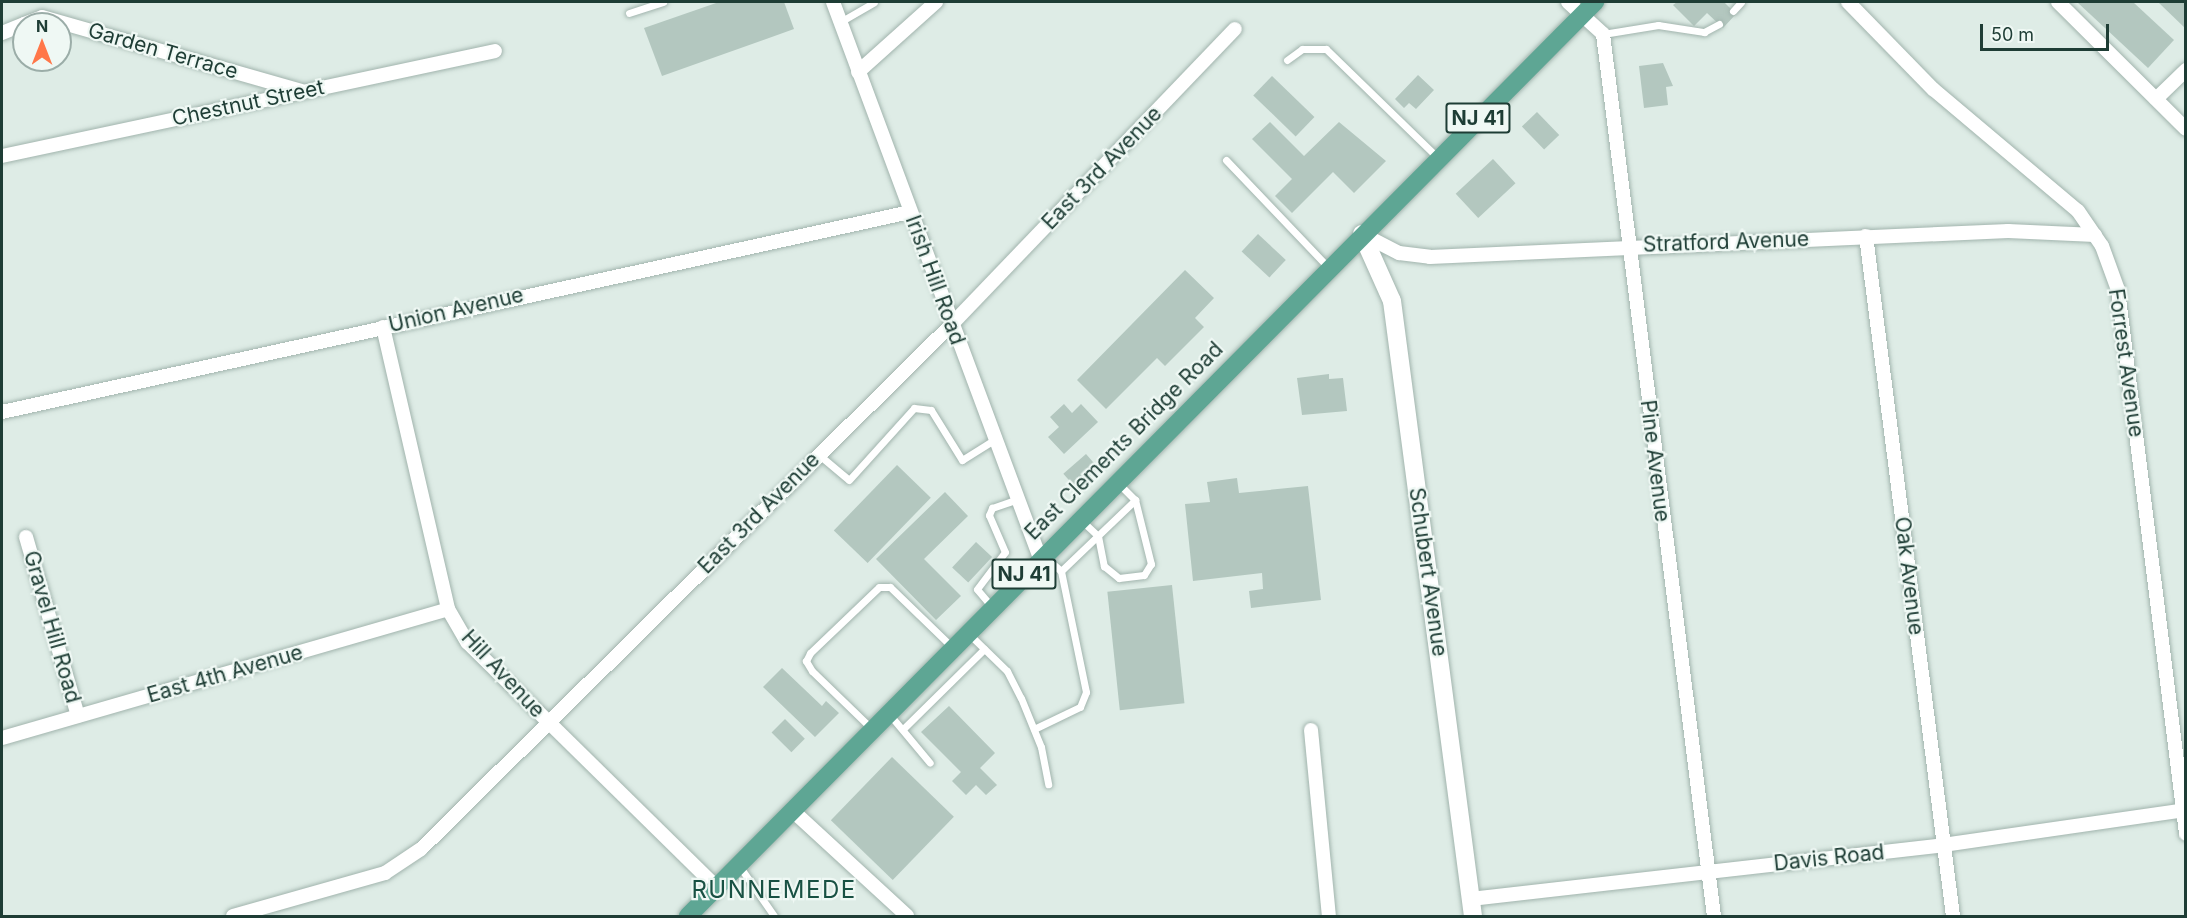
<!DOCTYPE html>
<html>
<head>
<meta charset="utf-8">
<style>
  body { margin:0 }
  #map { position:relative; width:2187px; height:918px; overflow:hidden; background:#deece6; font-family:Inter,sans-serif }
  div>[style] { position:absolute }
  .building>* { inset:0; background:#b3c7bf; transform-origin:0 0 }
  .roads { filter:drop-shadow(0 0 2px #a1b4ad) drop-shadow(0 0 2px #a1b4ad) }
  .service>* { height:7px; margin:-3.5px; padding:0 3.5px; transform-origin:3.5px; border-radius:3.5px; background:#fff }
  .minor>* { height:14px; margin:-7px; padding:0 7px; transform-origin:7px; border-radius:7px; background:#fff }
  .tertiary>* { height:18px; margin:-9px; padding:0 9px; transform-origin:9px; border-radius:9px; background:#fff }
  .primary>* { height:18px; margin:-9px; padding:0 9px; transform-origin:9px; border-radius:9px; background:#5ea694 }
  span { translate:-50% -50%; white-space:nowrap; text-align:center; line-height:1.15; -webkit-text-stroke:4.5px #eff8f4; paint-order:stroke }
  .shield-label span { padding:2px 4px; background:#eff8f4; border:2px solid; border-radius:4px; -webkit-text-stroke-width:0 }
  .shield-label { font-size:20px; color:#1e3d35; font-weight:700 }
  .street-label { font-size:21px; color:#1e3d35 }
  .quarter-label { font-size:24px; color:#185143; letter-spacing:1.5px }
  .frame { position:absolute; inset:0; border:3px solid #1e3d35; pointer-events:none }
  .north { position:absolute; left:12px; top:12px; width:60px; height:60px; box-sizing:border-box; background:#eff8f4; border:2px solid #9bada8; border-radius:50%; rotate:0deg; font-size:16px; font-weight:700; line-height:24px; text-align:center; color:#1e3d35 }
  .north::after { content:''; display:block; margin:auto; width:21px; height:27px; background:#ff7749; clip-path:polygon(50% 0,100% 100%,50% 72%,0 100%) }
  .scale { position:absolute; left:1980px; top:24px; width:129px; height:27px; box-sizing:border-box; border:3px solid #1e3d35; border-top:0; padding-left:8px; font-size:18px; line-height:21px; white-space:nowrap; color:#1e3d35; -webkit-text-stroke:4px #eff8f4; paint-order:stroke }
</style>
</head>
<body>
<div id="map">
  <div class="building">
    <i style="clip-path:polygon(719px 2px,784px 2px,794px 29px,662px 76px,644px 28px)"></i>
    <i style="clip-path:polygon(1677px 2px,1724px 2px,1736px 14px,1723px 28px,1707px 13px,1694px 26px,1673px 5px)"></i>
    <i style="clip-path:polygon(2077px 2px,2133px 2px,2174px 40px,2148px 68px)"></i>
    <i style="clip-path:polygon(2161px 2px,2186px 2px,2186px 29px,2159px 3px)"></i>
    <i style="clip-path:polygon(1663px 63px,1673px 86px,1666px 87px,1668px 105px,1644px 108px,1639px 66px)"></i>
    <i style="clip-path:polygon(1418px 75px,1434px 90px,1416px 109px,1409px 103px,1404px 108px,1395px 99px)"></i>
    <i style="left:1272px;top:76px;width:59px;height:27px;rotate:44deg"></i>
    <i style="left:1537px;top:112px;width:32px;height:21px;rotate:46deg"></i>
    <i style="clip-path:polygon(1270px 122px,1304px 156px,1339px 122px,1386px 161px,1354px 193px,1333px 172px,1292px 213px,1275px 196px,1292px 179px,1252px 139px)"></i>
    <i style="left:1493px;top:159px;width:33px;height:51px;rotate:47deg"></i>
    <i style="left:1258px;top:234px;width:38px;height:24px;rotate:43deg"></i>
    <i style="clip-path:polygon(1185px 270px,1214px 298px,1195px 318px,1204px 327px,1165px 366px,1157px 358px,1106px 409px,1077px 380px)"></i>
    <i style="clip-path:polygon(1329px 374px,1329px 379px,1343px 378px,1347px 411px,1302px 415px,1297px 378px)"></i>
    <i style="clip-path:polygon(1064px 404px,1072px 413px,1081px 404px,1098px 422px,1064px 454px,1048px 437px,1059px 427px,1050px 417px)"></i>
    <i style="left:1086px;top:454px;width:20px;height:30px;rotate:49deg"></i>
    <i style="left:897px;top:465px;width:47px;height:91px;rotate:44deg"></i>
    <i style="clip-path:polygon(1237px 478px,1239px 493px,1308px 486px,1321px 600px,1251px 608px,1249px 591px,1263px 589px,1262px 573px,1193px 581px,1185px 504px,1210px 502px,1207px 482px)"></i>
    <i style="clip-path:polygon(945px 492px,968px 516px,924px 559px,961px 596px,936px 620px,876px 559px)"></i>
    <i style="left:976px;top:542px;width:22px;height:35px;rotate:43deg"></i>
    <i style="left:1172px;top:585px;width:119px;height:65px;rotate:84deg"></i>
    <i style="clip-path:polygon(782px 668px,822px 706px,826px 701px,839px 713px,815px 737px,763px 687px)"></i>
    <i style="clip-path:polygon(949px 706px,995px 753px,980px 768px,997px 785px,986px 795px,976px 785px,966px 795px,952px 781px,961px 772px,921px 732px)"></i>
    <i style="left:785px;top:719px;width:28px;height:19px;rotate:45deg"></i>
    <i style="left:892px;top:757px;width:86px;height:88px;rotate:44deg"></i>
  </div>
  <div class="roads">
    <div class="service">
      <i style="left:1733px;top:11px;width:12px;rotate:-48deg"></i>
      <i style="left:629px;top:13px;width:36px;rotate:-18deg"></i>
      <i style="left:840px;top:22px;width:39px;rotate:-30deg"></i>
      <i style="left:1603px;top:34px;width:56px;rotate:-9.3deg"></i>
      <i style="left:1658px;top:25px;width:47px;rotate:8.7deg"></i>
      <i style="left:1704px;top:32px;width:17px;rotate:-28deg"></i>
      <i style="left:1287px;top:60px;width:19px;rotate:-36deg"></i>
      <i style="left:1302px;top:49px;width:24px"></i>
      <i style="left:1326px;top:49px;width:156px;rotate:44.2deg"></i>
      <i style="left:1226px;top:160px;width:149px;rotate:46.4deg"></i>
      <i style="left:818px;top:454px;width:40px;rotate:40deg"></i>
      <i style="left:849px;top:480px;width:97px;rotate:-47.9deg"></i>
      <i style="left:914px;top:408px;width:17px;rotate:7deg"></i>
      <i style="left:931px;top:410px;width:59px;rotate:58.2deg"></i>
      <i style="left:962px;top:460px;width:39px;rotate:-32deg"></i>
      <i style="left:1081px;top:520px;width:23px;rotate:43deg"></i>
      <i style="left:1098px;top:536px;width:31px;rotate:79deg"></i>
      <i style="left:1104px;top:566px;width:19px;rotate:39deg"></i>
      <i style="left:1119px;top:578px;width:25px;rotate:-7deg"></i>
      <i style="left:1144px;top:575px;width:13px;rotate:-58deg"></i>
      <i style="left:1151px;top:564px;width:66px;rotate:-104deg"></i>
      <i style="left:1135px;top:500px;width:24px;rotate:-135deg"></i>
      <i style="left:1061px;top:571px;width:103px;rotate:-43.8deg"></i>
      <i style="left:992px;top:607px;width:23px;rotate:-130deg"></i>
      <i style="left:977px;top:589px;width:46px;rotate:-52.9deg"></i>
      <i style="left:1005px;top:552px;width:40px;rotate:-113.4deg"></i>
      <i style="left:989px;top:515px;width:8px;rotate:-67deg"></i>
      <i style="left:992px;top:508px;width:28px;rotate:-19deg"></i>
      <i style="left:969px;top:634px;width:53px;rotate:44.2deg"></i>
      <i style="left:1007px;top:671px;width:30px;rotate:63deg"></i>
      <i style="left:1021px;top:698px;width:53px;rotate:67.8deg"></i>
      <i style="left:1041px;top:747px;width:38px;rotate:79deg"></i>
      <i style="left:890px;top:715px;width:62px;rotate:50.2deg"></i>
      <i style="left:872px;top:729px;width:83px;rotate:-136deg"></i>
      <i style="left:812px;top:671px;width:12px;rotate:-121deg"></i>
      <i style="left:806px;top:661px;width:9px;rotate:-63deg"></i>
      <i style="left:810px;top:653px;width:95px;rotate:-43.7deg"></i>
      <i style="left:879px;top:587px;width:11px"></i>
      <i style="left:890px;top:587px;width:86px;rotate:44.1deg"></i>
      <i style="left:903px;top:729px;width:114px;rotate:-44.6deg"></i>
      <i style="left:1034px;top:729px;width:51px;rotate:-25.6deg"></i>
      <i style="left:1080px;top:707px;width:16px;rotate:-68deg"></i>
      <i style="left:1086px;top:692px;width:124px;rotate:-101.7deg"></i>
      <i style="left:1061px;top:571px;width:20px;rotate:-139deg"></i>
      <i style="left:740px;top:867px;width:60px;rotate:55.2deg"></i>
    </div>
    <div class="minor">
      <i style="left:833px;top:2px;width:593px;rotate:69.58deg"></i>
      <i style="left:1568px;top:2px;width:47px;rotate:42.4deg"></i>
      <i style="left:1603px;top:34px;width:889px;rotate:82.83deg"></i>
      <i style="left:1848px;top:2px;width:122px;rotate:45.7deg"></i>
      <i style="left:1933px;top:89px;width:189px;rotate:40.1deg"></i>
      <i style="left:2078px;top:211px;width:42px;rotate:55.6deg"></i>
      <i style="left:2102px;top:246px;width:47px;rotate:70deg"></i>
      <i style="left:2118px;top:290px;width:548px;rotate:82.87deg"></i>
      <i style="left:2058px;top:2px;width:180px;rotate:44.8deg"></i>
      <i style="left:24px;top:24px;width:19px;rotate:-21deg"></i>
      <i style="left:42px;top:17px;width:269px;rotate:15.9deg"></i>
      <i style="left:2px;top:33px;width:24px;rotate:-22deg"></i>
      <i style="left:858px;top:72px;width:105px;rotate:-41.9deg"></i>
      <i style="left:2156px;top:99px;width:42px;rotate:-44deg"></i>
      <i style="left:2px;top:156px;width:504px;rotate:-12.02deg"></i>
      <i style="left:1362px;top:234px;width:42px;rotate:27.2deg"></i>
      <i style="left:1399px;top:253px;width:31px;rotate:7deg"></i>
      <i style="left:1430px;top:257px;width:579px;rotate:-2.58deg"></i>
      <i style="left:2008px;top:231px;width:87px;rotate:2.6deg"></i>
      <i style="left:1866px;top:236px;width:686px;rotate:82.71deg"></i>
      <i style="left:383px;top:327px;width:289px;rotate:77deg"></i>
      <i style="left:448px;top:609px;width:39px;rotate:60deg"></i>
      <i style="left:468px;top:643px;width:349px;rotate:44.5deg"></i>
      <i style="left:2px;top:412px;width:930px;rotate:-12.42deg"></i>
      <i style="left:26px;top:537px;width:186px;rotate:73.8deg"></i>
      <i style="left:1311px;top:730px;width:187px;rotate:84.5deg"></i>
      <i style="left:2px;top:738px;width:464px;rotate:-16.1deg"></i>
      <i style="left:793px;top:811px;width:155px;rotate:42.6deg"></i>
      <i style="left:1471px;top:899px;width:475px;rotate:-6.5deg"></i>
      <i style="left:1943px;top:845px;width:246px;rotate:-8.2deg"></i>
      <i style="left:233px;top:916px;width:158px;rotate:-15.8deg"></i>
      <i style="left:385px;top:873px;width:43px;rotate:-33.7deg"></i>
      <i style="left:421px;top:849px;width:745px;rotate:-44.67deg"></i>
      <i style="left:951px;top:325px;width:410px;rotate:-46.2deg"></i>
    </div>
    <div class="tertiary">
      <i style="left:1362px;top:234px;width:73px;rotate:65.9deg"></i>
      <i style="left:1392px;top:301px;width:620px;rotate:82.5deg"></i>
    </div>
    <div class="primary">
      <i style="left:688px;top:916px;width:1288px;rotate:-45.22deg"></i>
    </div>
  </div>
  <div class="shield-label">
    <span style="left:1478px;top:118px">NJ 41</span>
    <span style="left:1024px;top:574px">NJ 41</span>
  </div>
  <div class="street-label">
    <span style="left:163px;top:51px;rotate:16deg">Garden Terrace</span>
    <span style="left:248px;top:103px;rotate:-12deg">Chestnut Street</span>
    <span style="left:1102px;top:168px;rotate:-46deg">East 3rd Avenue</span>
    <span style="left:1726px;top:242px;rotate:-2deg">Stratford Avenue</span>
    <span style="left:935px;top:280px;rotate:70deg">Irish Hill Road</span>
    <span style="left:456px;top:310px;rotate:-13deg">Union Avenue</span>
    <span style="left:2126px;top:363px;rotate:82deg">Forrest Avenue</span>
    <span style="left:1124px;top:441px;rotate:-45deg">East Clements Bridge Road</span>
    <span style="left:1655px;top:461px;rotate:83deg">Pine Avenue</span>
    <span style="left:759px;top:513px;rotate:-45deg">East 3rd Avenue</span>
    <span style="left:1428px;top:572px;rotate:82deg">Schubert Avenue</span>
    <span style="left:1909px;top:576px;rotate:83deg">Oak Avenue</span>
    <span style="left:52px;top:627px;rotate:74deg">Gravel Hill Road</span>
    <span style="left:225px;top:674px;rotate:-16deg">East 4th Avenue</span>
    <span style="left:503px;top:674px;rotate:47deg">Hill Avenue</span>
    <span style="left:1829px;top:858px;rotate:-6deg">Davis Road</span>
  </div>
  <div class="quarter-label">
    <span style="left:774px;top:890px">RUNNEMEDE</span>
  </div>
  <div class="frame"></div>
  <div class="north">N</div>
  <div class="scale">50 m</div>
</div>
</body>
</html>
